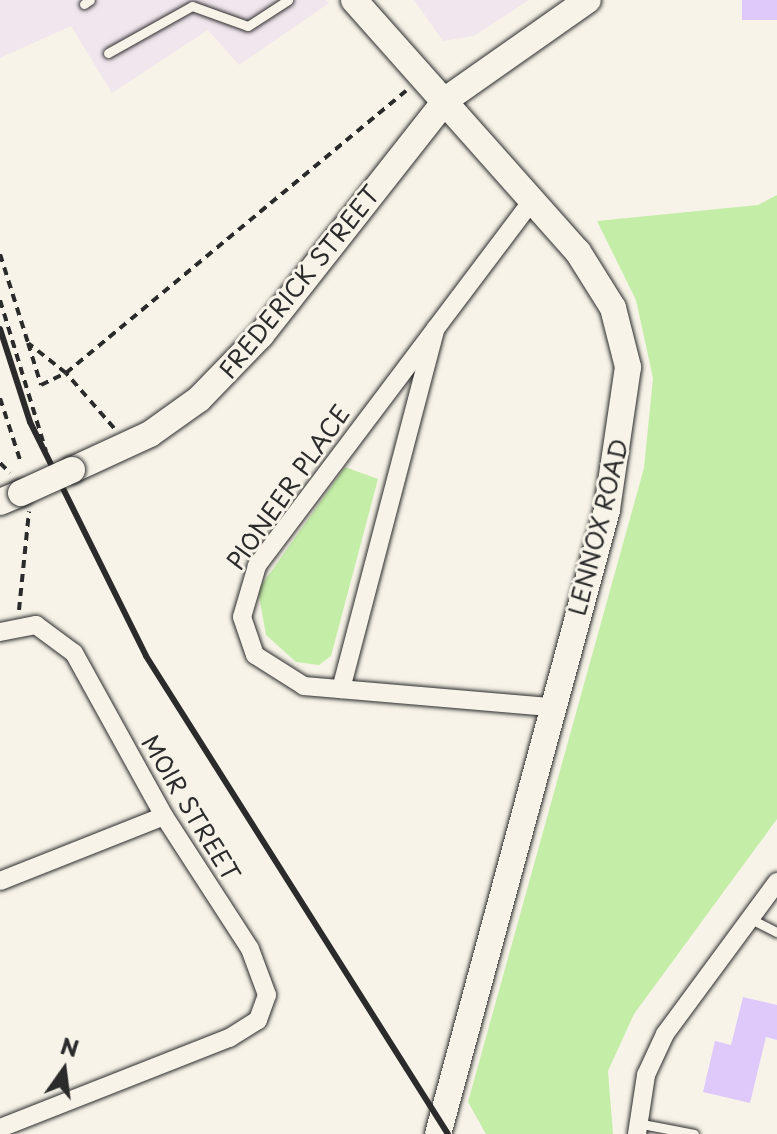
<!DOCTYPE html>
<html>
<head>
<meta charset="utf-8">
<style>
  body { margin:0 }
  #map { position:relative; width:777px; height:1134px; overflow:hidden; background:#f7f3e8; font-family:"Playpen Sans",sans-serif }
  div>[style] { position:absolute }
  .built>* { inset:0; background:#f0e6ed }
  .green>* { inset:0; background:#c4eda8 }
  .building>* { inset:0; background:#dec9fa; transform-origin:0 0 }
  .path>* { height:4px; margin-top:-2px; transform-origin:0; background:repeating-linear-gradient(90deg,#2b2b2b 0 8px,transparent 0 14px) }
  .roads { filter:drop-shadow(0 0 2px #2b2b2b) drop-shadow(0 0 2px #2b2b2b) }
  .lane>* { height:9px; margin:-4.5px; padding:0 4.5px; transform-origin:4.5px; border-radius:4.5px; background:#f7f3e8 }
  .street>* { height:18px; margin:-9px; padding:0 9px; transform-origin:9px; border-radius:9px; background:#f7f3e8 }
  .secondary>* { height:26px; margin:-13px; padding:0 13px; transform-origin:13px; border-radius:13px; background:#f7f3e8 }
  .rail>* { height:6px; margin:-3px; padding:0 3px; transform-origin:3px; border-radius:3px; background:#2b2b2b }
  .bridges { filter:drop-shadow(0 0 2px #2b2b2b) drop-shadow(0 0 2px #2b2b2b) }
  .secondary-bridge>* { height:26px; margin:-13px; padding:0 13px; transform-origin:13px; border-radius:13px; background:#f7f3e8 }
  span { translate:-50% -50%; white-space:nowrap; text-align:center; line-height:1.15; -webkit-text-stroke:6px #f7f3e8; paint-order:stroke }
  .street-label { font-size:24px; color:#2b2b2b }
  .north { position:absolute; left:24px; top:1030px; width:80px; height:80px; -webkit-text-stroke:6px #f7f3e8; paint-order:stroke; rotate:14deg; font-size:22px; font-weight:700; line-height:32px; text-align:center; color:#2b2b2b }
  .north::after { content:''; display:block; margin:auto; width:28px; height:36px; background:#2b2b2b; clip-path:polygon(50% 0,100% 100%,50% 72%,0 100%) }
</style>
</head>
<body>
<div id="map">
  <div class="built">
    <i style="clip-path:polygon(0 0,326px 0,329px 3px,239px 65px,208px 30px,112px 93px,71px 26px,0 58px)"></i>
    <i style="clip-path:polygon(414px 0,529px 0,474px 36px,443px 41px)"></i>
  </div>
  <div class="green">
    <i style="clip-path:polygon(777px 195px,777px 819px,634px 1014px,608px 1071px,613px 1134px,486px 1134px,468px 1102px,644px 468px,653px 378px,636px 300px,597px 221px,758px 205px)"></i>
    <i style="clip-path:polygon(345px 467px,378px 479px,331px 656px,319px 665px,296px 662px,266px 635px,258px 590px)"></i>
  </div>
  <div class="building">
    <i style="left:742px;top:0;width:35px;height:20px"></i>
    <i style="clip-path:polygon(743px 997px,777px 1005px,777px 1040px,766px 1037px,750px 1103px,703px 1092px,715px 1041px,731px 1045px)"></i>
  </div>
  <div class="path">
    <i style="left:0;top:254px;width:93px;rotate:72.5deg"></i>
    <i style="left:28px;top:343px;width:44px;rotate:72.8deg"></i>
    <i style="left:41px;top:385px;width:28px;rotate:-26deg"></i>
    <i style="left:66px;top:373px;width:48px;rotate:-141.7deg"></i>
    <i style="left:0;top:300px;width:158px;rotate:73.1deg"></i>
    <i style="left:0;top:398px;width:68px;rotate:72.1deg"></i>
    <i style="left:114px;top:428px;width:73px;rotate:-131.1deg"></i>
    <i style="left:66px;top:373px;width:442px;rotate:-39.7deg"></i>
    <i style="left:0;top:463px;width:14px;rotate:45deg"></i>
    <i style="left:19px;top:610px;width:99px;rotate:-84.2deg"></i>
  </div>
  <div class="roads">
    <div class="lane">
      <i style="left:84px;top:4px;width:7px;rotate:-34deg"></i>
      <i style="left:108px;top:53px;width:96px;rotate:-29.2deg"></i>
      <i style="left:192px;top:6px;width:59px;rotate:19.7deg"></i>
      <i style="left:248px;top:26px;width:48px;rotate:-33deg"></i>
      <i style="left:751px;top:919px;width:29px;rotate:27deg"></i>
      <i style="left:637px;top:1123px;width:58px;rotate:10.9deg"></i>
    </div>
    <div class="street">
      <i style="left:534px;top:198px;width:461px;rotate:127deg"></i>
      <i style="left:257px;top:566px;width:53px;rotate:106.4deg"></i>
      <i style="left:242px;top:617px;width:40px;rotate:71.1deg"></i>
      <i style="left:255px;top:655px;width:58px;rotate:32.3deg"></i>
      <i style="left:304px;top:686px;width:246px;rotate:4.9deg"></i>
      <i style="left:0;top:632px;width:37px;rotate:-11deg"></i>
      <i style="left:36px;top:625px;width:47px;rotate:36.4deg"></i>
      <i style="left:74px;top:653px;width:186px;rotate:61.1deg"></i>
      <i style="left:164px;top:816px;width:158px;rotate:57.1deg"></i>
      <i style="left:250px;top:949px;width:49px;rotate:69.7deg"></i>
      <i style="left:267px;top:995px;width:27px;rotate:110deg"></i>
      <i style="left:258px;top:1020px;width:34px;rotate:148deg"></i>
      <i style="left:229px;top:1038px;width:246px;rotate:158.5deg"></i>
      <i style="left:341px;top:689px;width:373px;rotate:-75.3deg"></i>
      <i style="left:0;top:881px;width:176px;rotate:-21.6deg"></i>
      <i style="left:637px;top:1134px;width:60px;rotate:-81.3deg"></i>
      <i style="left:646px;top:1075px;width:45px;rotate:-65.1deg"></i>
      <i style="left:665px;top:1034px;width:189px;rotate:-53.6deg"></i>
    </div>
    <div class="secondary">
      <i style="left:354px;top:0;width:337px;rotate:48.4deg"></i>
      <i style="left:578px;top:252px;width:66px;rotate:58deg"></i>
      <i style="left:613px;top:308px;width:61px;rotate:75.7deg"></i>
      <i style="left:628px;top:367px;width:145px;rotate:98.4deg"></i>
      <i style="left:607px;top:510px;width:646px;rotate:105.15deg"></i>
      <i style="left:72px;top:470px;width:86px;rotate:-24.8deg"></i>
      <i style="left:150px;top:434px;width:60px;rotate:-35.5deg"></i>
      <i style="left:199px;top:399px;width:89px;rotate:-45.9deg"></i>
      <i style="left:261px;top:335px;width:300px;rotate:-51.8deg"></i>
      <i style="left:447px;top:99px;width:172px;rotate:-35.1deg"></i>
      <i style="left:0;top:502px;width:23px;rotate:-23deg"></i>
    </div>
  </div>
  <div class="rail">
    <i style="left:0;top:329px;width:98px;rotate:72.1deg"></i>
    <i style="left:30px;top:422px;width:261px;rotate:63.6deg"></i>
    <i style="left:146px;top:656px;width:565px;rotate:57.72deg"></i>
  </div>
  <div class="bridges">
    <div class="secondary-bridge">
      <i style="left:21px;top:493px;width:56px;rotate:-24.3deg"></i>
    </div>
  </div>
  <div class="street-label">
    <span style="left:299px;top:282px;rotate:-51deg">FREDERICK STREET</span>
    <span style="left:288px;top:487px;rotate:-55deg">PIONEER PLACE</span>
    <span style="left:598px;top:527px;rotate:-76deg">LENNOX ROAD</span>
    <span style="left:191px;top:808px;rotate:59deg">MOIR STREET</span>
  </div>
  <div class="north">N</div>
</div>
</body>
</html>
